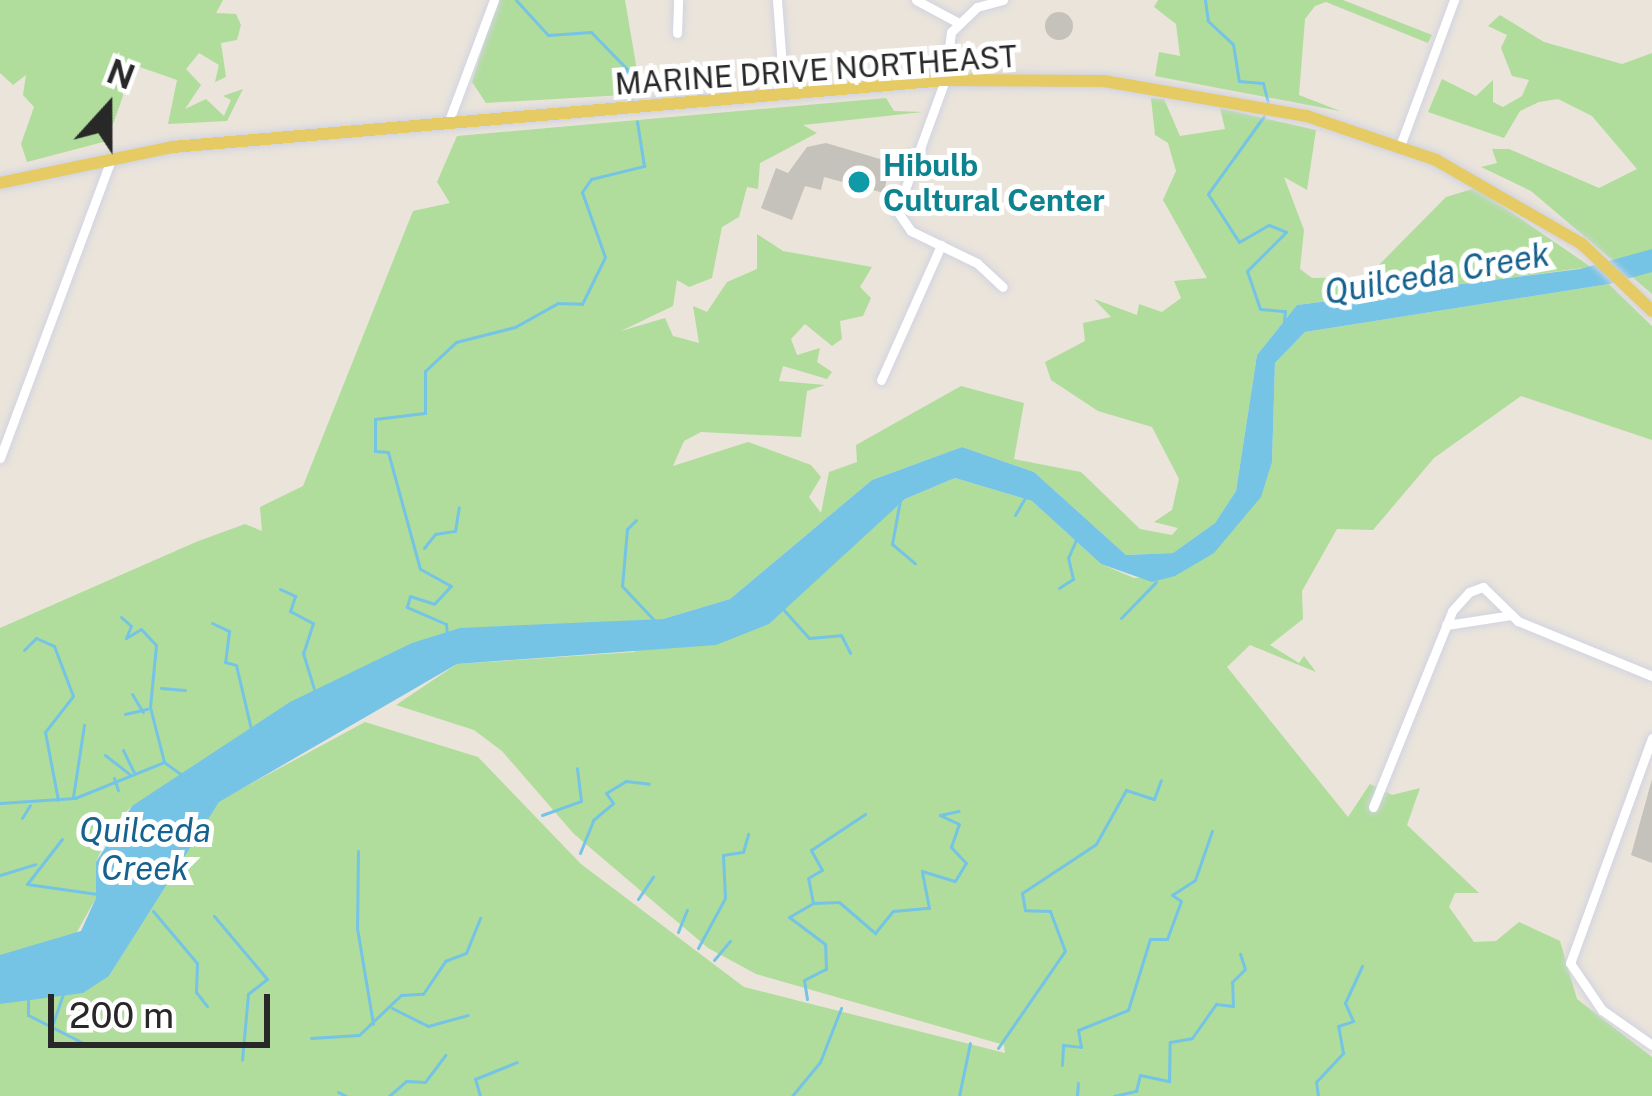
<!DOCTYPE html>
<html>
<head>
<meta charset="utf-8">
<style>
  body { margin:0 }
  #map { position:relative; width:1652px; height:1096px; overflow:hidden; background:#eae4db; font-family:"Public Sans",sans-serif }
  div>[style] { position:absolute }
  .green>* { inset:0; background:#b0dd9b }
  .water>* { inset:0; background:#75c4e5 }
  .stream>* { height:3px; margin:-1.5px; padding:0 1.5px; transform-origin:1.5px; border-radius:1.5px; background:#75c4e5 }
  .building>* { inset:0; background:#c5c1bb }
  .round { border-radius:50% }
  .roads { filter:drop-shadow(0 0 3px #d1d3e0) drop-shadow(0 0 3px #d1d3e0) }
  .minor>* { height:9px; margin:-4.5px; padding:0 4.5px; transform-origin:4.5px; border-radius:4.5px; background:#fff }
  .major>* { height:12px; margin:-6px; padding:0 6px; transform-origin:6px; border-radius:6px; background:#e6cb64 }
  .dots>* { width:33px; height:33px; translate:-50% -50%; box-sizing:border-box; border:6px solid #fff; border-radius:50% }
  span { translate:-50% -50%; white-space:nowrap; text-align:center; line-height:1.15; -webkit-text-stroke:10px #fff; paint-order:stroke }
  .street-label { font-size:30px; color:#282828 }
  .culture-label { font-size:30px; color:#0d838f; font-weight:700 }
  .left { translate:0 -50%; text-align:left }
  .water-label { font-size:33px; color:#16628f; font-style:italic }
  .north { position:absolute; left:48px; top:48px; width:120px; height:120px; -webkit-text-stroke:9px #fff; paint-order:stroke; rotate:21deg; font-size:33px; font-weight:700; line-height:48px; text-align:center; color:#282828 }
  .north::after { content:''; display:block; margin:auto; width:42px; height:54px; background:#282828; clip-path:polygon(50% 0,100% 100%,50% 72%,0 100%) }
  .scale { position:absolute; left:48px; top:994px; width:222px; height:54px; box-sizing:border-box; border:6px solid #282828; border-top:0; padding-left:15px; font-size:36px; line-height:42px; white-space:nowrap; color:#282828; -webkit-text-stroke:9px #fff; paint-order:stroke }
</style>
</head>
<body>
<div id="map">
  <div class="green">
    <i style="clip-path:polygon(0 0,223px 0,216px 13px,236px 14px,241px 25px,237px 40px,221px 43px,226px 77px,215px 82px,219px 65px,199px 53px,186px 69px,201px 85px,185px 109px,206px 99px,224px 116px,231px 100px,223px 96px,243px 89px,227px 121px,168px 124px,177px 80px,134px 65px,107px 141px,27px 162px,21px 144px,34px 107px,23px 95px,26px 75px,13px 85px,0 73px)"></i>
    <i style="clip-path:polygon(497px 0,625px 0,641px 94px,486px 103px,472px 82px)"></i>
    <i style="clip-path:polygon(1158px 0,1343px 0,1432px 35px,1428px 43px,1326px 2px,1315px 6px,1305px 19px,1299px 95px,1340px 111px,1155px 76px,1159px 52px,1180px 56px,1176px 24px,1154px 7px)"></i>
    <i style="clip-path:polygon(1500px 15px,1544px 42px,1622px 64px,1652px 53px,1652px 294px,1531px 191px,1481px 167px,1497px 163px,1492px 149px,1509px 149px,1599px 188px,1637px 169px,1592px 116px,1558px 99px,1539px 102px,1520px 111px,1504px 138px,1428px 112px,1442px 79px,1476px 96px,1493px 80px,1493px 102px,1503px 107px,1522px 96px,1529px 80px,1512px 76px,1501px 48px,1507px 35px,1488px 26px)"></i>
    <i style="clip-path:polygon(886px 98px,894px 111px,923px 112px,803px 125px,817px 133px,760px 163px,758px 189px,747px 187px,739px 217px,722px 227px,712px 278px,689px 287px,677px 280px,673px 306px,621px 331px,665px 318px,673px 336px,699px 343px,693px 306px,707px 312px,727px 282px,757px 269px,757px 234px,783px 251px,872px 267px,860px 287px,871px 298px,863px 316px,840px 321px,842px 339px,832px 346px,805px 324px,791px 339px,797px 355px,820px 348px,817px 362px,832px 372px,827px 379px,783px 366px,779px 381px,825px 385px,807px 391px,801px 437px,701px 432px,684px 441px,673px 466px,748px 442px,811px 465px,821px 477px,809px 497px,821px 513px,829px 472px,857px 462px,856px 445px,961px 386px,1024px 403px,1014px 459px,1081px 472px,1140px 529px,1172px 535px,1178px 528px,1154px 522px,1172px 510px,1179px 479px,1152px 427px,1098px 411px,1051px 380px,1045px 362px,1085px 341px,1083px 323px,1111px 317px,1094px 299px,1137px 315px,1139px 304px,1162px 312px,1181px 298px,1174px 281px,1207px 278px,1163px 200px,1176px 171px,1168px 143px,1155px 135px,1151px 98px,1164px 99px,1180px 136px,1225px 129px,1220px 108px,1316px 130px,1307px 190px,1284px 177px,1304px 230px,1300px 269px,1312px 278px,1367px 277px,1446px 197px,1476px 188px,1591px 267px,1297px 305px,1257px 355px,1236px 491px,1215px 523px,1173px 553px,1126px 555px,1034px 472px,962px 447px,872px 480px,730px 599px,663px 619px,449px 632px,132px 806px,112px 826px,96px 862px,96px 898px,64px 955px,0 967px,0 628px,196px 542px,245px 524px,262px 531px,260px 507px,303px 486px,413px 211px,450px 203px,437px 182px,457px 136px)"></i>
    <i style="clip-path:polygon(1609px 284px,1652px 326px,1652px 440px,1521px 396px,1434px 458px,1373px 530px,1337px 529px,1302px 591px,1303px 619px,1270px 645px,1299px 663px,1304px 656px,1316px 672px,1250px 645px,1227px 667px,1348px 817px,1370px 784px,1392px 795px,1420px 788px,1407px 825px,1479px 893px,1455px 893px,1449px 907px,1474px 942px,1496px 941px,1519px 922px,1560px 941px,1577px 999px,1652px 1057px,1652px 1096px,0 1096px,0 1004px,109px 976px,219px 801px,365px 722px,478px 757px,581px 864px,744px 987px,1005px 1053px,1004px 1045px,756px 974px,708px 948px,574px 834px,502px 751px,474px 730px,396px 705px,457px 664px,634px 652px,827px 568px,905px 499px,955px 478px,1032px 501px,1101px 564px,1134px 578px,1175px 576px,1272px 462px,1275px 363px,1305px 332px)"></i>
  </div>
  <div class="water">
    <i style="clip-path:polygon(1652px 249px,1652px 272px,1609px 284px,1305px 332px,1275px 363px,1272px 462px,1261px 497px,1214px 553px,1175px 576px,1152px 582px,1101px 564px,1032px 501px,955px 478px,905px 499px,769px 624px,716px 645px,457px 664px,219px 802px,109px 976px,83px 993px,0 1004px,0 955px,81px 931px,96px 898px,96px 862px,132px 806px,290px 702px,412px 643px,460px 628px,663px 619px,730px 599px,872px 480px,962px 447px,1034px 472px,1126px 555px,1173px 553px,1215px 523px,1236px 491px,1257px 355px,1297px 305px,1580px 269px)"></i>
  </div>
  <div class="stream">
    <i style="left:516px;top:0;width:47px;rotate:47.6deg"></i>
    <i style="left:548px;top:35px;width:43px;rotate:-4deg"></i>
    <i style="left:591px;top:32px;width:53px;rotate:45.8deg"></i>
    <i style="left:628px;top:70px;width:16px;rotate:133deg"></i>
    <i style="left:617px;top:82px;width:22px;rotate:47deg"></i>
    <i style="left:1205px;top:0;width:21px;rotate:82deg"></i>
    <i style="left:1208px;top:21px;width:34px;rotate:43deg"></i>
    <i style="left:1233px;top:44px;width:37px;rotate:81deg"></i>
    <i style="left:1239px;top:81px;width:24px;rotate:5deg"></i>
    <i style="left:1263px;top:83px;width:25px;rotate:76deg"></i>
    <i style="left:1264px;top:116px;width:96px;rotate:125.7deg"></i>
    <i style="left:1208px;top:194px;width:57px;rotate:57.1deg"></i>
    <i style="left:1239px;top:242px;width:34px;rotate:-30deg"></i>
    <i style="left:1269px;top:225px;width:18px;rotate:22deg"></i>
    <i style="left:1286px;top:232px;width:55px;rotate:135deg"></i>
    <i style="left:1247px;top:271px;width:40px;rotate:71.1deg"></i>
    <i style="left:1260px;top:309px;width:25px;rotate:5deg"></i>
    <i style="left:1285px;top:311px;width:10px;rotate:96deg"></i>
    <i style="left:900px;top:500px;width:45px;rotate:100.3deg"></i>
    <i style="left:892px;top:544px;width:30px;rotate:40deg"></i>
    <i style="left:1015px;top:515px;width:22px;rotate:-60deg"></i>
    <i style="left:636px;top:520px;width:13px;rotate:135deg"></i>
    <i style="left:627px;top:529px;width:57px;rotate:95deg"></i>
    <i style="left:622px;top:586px;width:47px;rotate:46.7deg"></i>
    <i style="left:424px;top:548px;width:18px;rotate:-52deg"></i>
    <i style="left:435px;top:534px;width:20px;rotate:-9deg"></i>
    <i style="left:455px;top:531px;width:24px;rotate:-81deg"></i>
    <i style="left:1059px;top:588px;width:17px;rotate:-33deg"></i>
    <i style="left:1073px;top:579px;width:22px;rotate:-103deg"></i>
    <i style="left:1068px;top:558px;width:22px;rotate:-66deg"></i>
    <i style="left:280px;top:589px;width:17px;rotate:25deg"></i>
    <i style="left:295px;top:596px;width:16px;rotate:108deg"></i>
    <i style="left:290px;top:611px;width:26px;rotate:28deg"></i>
    <i style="left:313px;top:623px;width:32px;rotate:108deg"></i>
    <i style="left:303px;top:653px;width:38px;rotate:73deg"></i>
    <i style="left:782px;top:608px;width:40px;rotate:48deg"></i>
    <i style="left:809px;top:638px;width:32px;rotate:-5deg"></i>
    <i style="left:841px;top:635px;width:20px;rotate:63deg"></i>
    <i style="left:121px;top:617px;width:13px;rotate:42deg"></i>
    <i style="left:131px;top:626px;width:13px;rotate:113deg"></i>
    <i style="left:126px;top:638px;width:17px;rotate:-31deg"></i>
    <i style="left:141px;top:629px;width:22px;rotate:47deg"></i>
    <i style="left:156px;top:645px;width:62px;rotate:95.5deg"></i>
    <i style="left:150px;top:707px;width:57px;rotate:75.7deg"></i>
    <i style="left:1121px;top:618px;width:50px;rotate:-45.8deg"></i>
    <i style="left:212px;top:623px;width:19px;rotate:25deg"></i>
    <i style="left:229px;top:631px;width:31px;rotate:97deg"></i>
    <i style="left:225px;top:662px;width:11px;rotate:15deg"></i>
    <i style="left:236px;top:665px;width:70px;rotate:76.8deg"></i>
    <i style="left:447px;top:635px;width:11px;rotate:-95deg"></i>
    <i style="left:446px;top:624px;width:43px;rotate:-156.4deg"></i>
    <i style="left:407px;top:607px;width:11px;rotate:-75deg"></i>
    <i style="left:410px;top:596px;width:25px;rotate:18deg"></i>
    <i style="left:434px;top:604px;width:25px;rotate:-47deg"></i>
    <i style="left:451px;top:586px;width:35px;rotate:-151deg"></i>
    <i style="left:420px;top:569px;width:121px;rotate:-105.3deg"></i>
    <i style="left:388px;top:452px;width:13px;rotate:-176deg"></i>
    <i style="left:375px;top:451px;width:32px;rotate:-90deg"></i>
    <i style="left:375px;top:419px;width:50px;rotate:-6.8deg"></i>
    <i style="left:425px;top:413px;width:42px;rotate:-90deg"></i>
    <i style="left:425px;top:371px;width:42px;rotate:-43.1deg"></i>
    <i style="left:456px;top:342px;width:61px;rotate:-14.3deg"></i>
    <i style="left:515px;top:327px;width:49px;rotate:-29.2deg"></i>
    <i style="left:558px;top:303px;width:24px;rotate:2deg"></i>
    <i style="left:582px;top:304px;width:52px;rotate:-63.9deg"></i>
    <i style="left:605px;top:257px;width:69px;rotate:-109.5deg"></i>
    <i style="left:582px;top:192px;width:16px;rotate:-55deg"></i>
    <i style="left:591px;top:179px;width:55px;rotate:-13.8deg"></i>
    <i style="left:644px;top:166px;width:45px;rotate:-99deg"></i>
    <i style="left:24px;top:650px;width:17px;rotate:-45deg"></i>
    <i style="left:36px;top:638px;width:20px;rotate:24deg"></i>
    <i style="left:54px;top:646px;width:53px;rotate:69.2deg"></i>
    <i style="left:73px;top:696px;width:46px;rotate:127.9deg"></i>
    <i style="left:45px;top:732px;width:69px;rotate:79.2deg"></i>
    <i style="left:161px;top:688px;width:24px;rotate:5deg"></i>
    <i style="left:132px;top:694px;width:21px;rotate:59deg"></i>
    <i style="left:125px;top:714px;width:23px;rotate:-13deg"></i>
    <i style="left:123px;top:750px;width:25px;rotate:64deg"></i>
    <i style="left:105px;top:755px;width:31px;rotate:38deg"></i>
    <i style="left:114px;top:778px;width:13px;rotate:72deg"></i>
    <i style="left:73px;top:797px;width:73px;rotate:-81.3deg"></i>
    <i style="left:0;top:803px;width:75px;rotate:-3.8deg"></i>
    <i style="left:75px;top:798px;width:96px;rotate:-22deg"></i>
    <i style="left:164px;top:762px;width:24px;rotate:36deg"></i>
    <i style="left:542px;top:815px;width:41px;rotate:-19.7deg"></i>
    <i style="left:581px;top:801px;width:33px;rotate:-97deg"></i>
    <i style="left:22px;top:818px;width:15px;rotate:-58deg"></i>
    <i style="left:62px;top:839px;width:57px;rotate:127.9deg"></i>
    <i style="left:27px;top:884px;width:71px;rotate:8.1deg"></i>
    <i style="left:358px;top:851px;width:77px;rotate:90.7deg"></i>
    <i style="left:357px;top:928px;width:97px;rotate:80.5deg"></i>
    <i style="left:580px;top:853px;width:35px;rotate:-68deg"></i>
    <i style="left:593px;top:820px;width:26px;rotate:-40deg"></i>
    <i style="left:613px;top:803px;width:12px;rotate:-125deg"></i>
    <i style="left:606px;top:793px;width:23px;rotate:-31deg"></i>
    <i style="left:626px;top:781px;width:23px;rotate:7deg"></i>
    <i style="left:0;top:875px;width:37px;rotate:-17deg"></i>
    <i style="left:638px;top:899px;width:27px;rotate:-56deg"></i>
    <i style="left:813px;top:903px;width:26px;rotate:-2deg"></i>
    <i style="left:839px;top:902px;width:48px;rotate:40.7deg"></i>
    <i style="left:875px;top:933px;width:28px;rotate:-51deg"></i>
    <i style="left:893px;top:911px;width:36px;rotate:-5deg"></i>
    <i style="left:929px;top:908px;width:38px;rotate:-101deg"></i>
    <i style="left:922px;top:871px;width:34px;rotate:17deg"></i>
    <i style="left:955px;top:881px;width:21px;rotate:-59deg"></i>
    <i style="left:966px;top:863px;width:22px;rotate:-133deg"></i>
    <i style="left:951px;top:847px;width:24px;rotate:-71deg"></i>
    <i style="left:959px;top:824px;width:21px;rotate:-155deg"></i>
    <i style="left:940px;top:815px;width:19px;rotate:-12deg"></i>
    <i style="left:153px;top:911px;width:68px;rotate:49.8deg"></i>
    <i style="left:197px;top:963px;width:29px;rotate:92deg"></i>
    <i style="left:196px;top:992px;width:18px;rotate:52deg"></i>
    <i style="left:214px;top:916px;width:82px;rotate:49.9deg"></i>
    <i style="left:267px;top:979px;width:24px;rotate:142deg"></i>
    <i style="left:248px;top:994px;width:66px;rotate:95.2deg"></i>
    <i style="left:678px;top:932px;width:24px;rotate:-68deg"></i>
    <i style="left:698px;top:948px;width:57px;rotate:-61.6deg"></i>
    <i style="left:725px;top:898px;width:43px;rotate:-92.7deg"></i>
    <i style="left:723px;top:855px;width:20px;rotate:-9deg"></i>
    <i style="left:743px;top:852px;width:19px;rotate:-74deg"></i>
    <i style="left:714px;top:960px;width:25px;rotate:-50deg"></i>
    <i style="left:807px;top:999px;width:19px;rotate:-99deg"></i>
    <i style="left:804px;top:980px;width:25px;rotate:-27deg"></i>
    <i style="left:826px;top:969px;width:25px;rotate:-92deg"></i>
    <i style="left:825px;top:944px;width:45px;rotate:-143.1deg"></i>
    <i style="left:789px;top:917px;width:28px;rotate:-30deg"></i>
    <i style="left:813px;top:903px;width:25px;rotate:-101deg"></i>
    <i style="left:808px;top:878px;width:16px;rotate:-30deg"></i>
    <i style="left:822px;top:870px;width:23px;rotate:-119deg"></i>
    <i style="left:811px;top:850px;width:65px;rotate:-33.7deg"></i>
    <i style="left:28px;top:1000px;width:15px;rotate:90deg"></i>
    <i style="left:28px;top:1015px;width:68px;rotate:26.9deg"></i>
    <i style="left:392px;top:1008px;width:40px;rotate:26.6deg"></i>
    <i style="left:428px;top:1026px;width:41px;rotate:-15.4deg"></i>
    <i style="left:53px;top:1023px;width:31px;rotate:-71deg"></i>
    <i style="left:311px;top:1038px;width:48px;rotate:-3.6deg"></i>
    <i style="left:359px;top:1035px;width:58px;rotate:-43.6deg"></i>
    <i style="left:401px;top:995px;width:22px;rotate:-3deg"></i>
    <i style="left:423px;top:994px;width:40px;rotate:-56deg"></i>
    <i style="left:445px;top:961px;width:22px;rotate:-21deg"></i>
    <i style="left:466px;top:953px;width:38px;rotate:-68deg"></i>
    <i style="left:998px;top:1048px;width:118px;rotate:-55.4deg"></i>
    <i style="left:1065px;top:951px;width:43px;rotate:-110.6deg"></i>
    <i style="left:1050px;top:911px;width:25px;rotate:-178deg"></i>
    <i style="left:1025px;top:910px;width:17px;rotate:-100deg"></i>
    <i style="left:1022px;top:893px;width:89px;rotate:-33.5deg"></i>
    <i style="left:1096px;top:844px;width:62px;rotate:-60.9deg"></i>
    <i style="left:1126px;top:790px;width:29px;rotate:18deg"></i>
    <i style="left:1154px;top:799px;width:20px;rotate:-70deg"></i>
    <i style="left:1062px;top:1065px;width:20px;rotate:-87deg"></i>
    <i style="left:1063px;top:1045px;width:18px;rotate:6deg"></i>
    <i style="left:1081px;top:1047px;width:17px;rotate:-100deg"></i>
    <i style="left:1078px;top:1030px;width:54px;rotate:-21.8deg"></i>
    <i style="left:1128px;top:1010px;width:74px;rotate:-72.8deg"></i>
    <i style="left:1150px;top:939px;width:17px"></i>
    <i style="left:1167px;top:939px;width:40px;rotate:-69.8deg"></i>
    <i style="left:1181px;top:901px;width:11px;rotate:-146deg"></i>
    <i style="left:1172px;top:895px;width:27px;rotate:-33deg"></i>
    <i style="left:1195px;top:880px;width:52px;rotate:-70.9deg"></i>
    <i style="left:338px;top:1092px;width:9px;rotate:27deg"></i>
    <i style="left:389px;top:1096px;width:23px;rotate:-41deg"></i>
    <i style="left:406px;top:1081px;width:19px;rotate:3deg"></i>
    <i style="left:425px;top:1082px;width:34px;rotate:-53deg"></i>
    <i style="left:480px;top:1096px;width:18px;rotate:-106deg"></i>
    <i style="left:475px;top:1079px;width:45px;rotate:-22deg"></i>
    <i style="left:792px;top:1096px;width:44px;rotate:-50.5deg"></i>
    <i style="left:820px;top:1062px;width:58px;rotate:-68.7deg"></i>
    <i style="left:959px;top:1096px;width:54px;rotate:-78.3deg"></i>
    <i style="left:1077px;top:1096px;width:13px;rotate:-86deg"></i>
    <i style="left:1114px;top:1096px;width:23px;rotate:-13deg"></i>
    <i style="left:1136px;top:1091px;width:16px;rotate:-76deg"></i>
    <i style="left:1140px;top:1075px;width:30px;rotate:12deg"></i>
    <i style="left:1169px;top:1081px;width:39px;rotate:-89deg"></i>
    <i style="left:1170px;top:1042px;width:22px;rotate:-10deg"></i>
    <i style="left:1192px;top:1038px;width:42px;rotate:-54.8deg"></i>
    <i style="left:1216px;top:1004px;width:17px;rotate:7deg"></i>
    <i style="left:1233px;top:1006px;width:24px;rotate:-92deg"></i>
    <i style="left:1232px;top:982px;width:18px;rotate:-45deg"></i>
    <i style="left:1245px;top:969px;width:16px;rotate:-108deg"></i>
    <i style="left:1318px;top:1096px;width:14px;rotate:-98deg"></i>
    <i style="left:1316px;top:1082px;width:40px;rotate:-47deg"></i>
    <i style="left:1343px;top:1053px;width:27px;rotate:-100deg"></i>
    <i style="left:1338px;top:1026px;width:16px;rotate:-18deg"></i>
    <i style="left:1353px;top:1021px;width:20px;rotate:-114deg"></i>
    <i style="left:1345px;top:1003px;width:41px;rotate:-65.3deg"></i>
  </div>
  <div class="building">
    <i class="round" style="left:1045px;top:12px;width:28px;height:28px"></i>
    <i style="clip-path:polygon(826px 143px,890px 162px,884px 193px,824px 177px,821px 190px,805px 186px,792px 220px,761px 208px,776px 168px,788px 173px,807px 147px)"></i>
    <i style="clip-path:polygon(1652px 779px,1652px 863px,1631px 855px)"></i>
  </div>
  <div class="roads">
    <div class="minor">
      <i style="left:777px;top:0;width:94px;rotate:85.7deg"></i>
      <i style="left:916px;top:0;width:47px;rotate:28.2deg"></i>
      <i style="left:1003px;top:0;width:27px;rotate:165deg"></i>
      <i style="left:977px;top:7px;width:36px;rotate:136deg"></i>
      <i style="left:951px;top:32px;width:48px;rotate:97.1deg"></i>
      <i style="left:945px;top:80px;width:140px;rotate:110.1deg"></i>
      <i style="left:897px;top:211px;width:24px;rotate:55deg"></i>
      <i style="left:911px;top:231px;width:73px;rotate:25.9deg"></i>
      <i style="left:977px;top:263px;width:35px;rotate:43deg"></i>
      <i style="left:677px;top:33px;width:33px;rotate:-88deg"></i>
      <i style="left:448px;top:123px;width:131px;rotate:-69.5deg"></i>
      <i style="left:1400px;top:146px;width:156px;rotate:-69.7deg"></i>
      <i style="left:881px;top:380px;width:148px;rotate:-66deg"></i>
      <i style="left:0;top:458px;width:319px;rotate:-69.6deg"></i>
      <i style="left:1446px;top:625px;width:66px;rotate:-8.7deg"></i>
      <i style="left:1652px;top:738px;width:239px;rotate:110deg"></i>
      <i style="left:1570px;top:963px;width:57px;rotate:55.8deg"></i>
      <i style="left:1602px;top:1010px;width:61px;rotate:35deg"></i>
      <i style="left:1373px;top:807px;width:211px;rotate:-68deg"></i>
      <i style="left:1452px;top:611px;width:25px;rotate:-48deg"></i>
      <i style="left:1469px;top:592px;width:15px;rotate:-20deg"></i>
      <i style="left:1483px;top:587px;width:49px;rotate:44.2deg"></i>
      <i style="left:1518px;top:621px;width:145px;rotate:22.3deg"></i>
    </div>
    <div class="major">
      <i style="left:0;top:183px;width:177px;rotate:-11.8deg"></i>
      <i style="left:173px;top:147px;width:775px;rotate:-4.96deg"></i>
      <i style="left:945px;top:80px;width:159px;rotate:0.4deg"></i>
      <i style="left:1104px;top:81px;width:206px;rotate:9.8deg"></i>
      <i style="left:1307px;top:116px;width:136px;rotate:18.8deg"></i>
      <i style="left:1436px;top:160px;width:168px;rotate:29.9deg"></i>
      <i style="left:1582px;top:244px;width:97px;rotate:43.7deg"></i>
    </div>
  </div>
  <div class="dots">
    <i style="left:859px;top:182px;background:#0f9aa8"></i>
  </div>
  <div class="street-label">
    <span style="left:816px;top:70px;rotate:-4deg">MARINE DRIVE NORTHEAST</span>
  </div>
  <div class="culture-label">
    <span class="left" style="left:883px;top:182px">Hibulb<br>Cultural Center</span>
  </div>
  <div class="water-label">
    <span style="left:1437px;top:274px;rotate:-10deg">Quilceda Creek</span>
    <span style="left:145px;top:850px">Quilceda<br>Creek</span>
  </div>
  <div class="north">N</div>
  <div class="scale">200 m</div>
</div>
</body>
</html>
